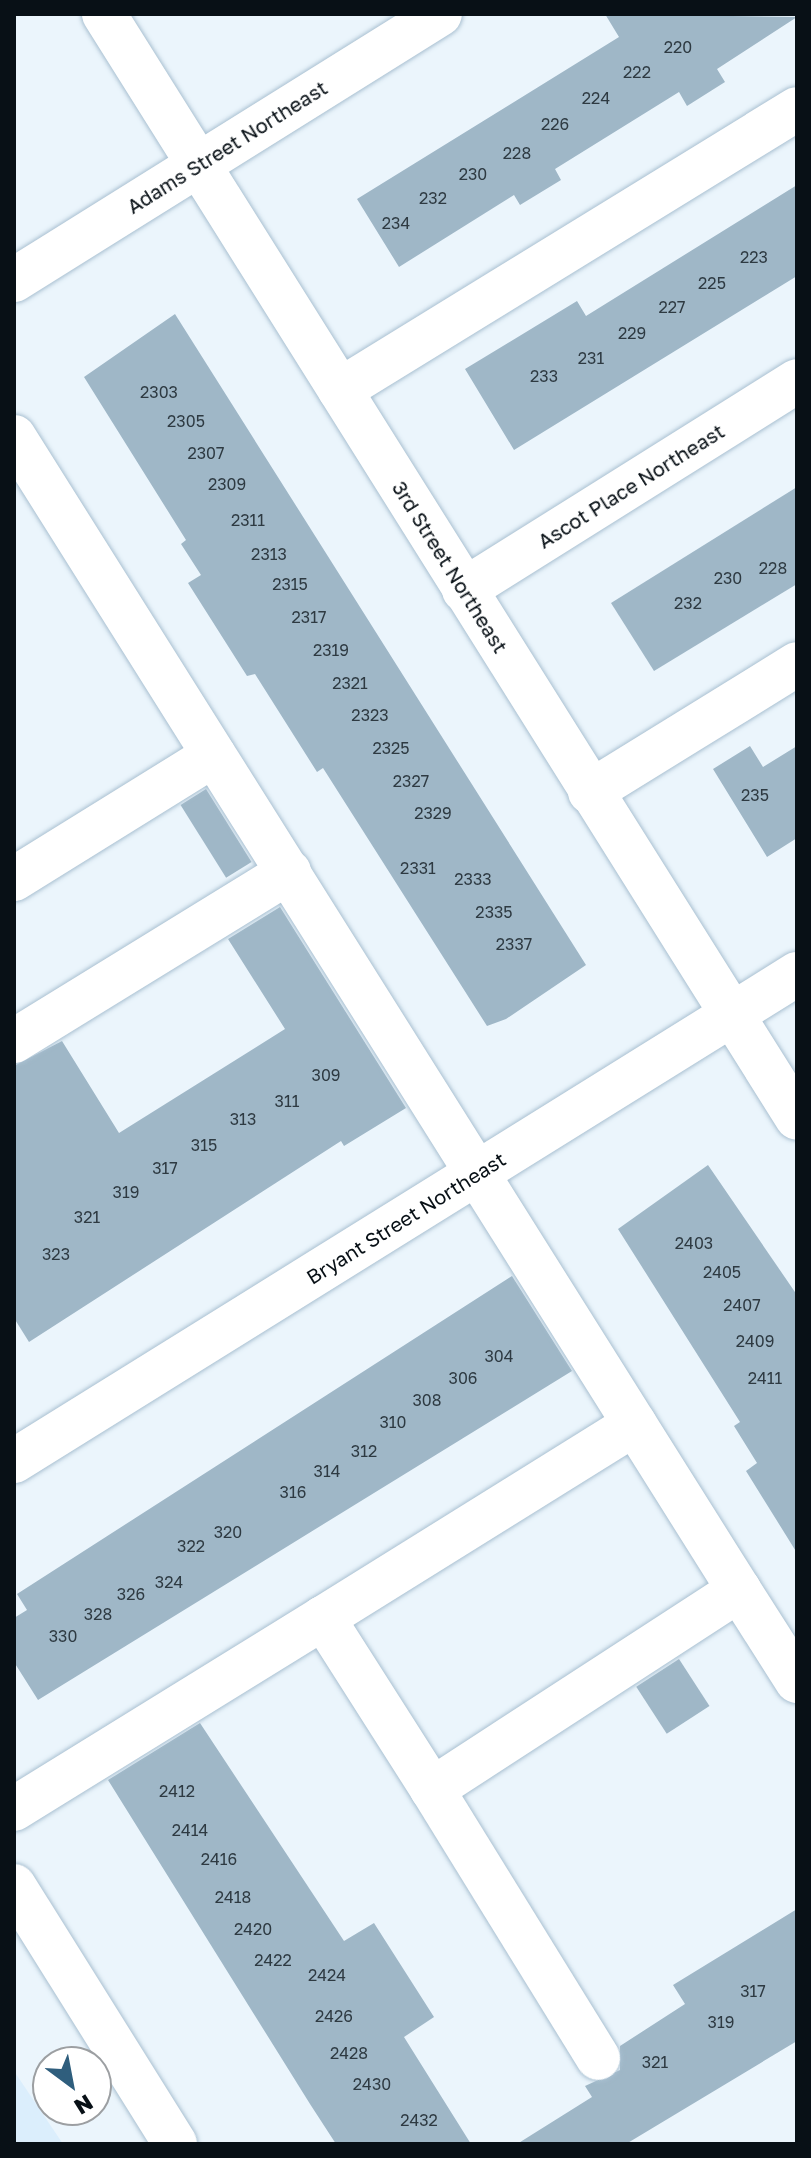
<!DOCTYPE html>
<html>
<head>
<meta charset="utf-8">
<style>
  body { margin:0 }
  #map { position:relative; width:811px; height:2158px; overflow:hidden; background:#ebf5fc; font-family:"Golos Text",sans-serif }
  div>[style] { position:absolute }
  .built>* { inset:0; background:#dbeefc }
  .building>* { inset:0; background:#9fb7c7; transform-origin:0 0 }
  .roads { filter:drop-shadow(0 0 2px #a9c0d1) drop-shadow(0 0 2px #a9c0d1) }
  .minor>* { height:44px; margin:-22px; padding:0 22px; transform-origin:22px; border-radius:22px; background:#fff }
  span { translate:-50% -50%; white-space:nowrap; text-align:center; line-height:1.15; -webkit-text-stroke:8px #fff; paint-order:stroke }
  .number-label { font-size:16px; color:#2e3a42 }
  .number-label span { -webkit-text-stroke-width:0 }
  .street-label { font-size:20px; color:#081016 }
  .frame { position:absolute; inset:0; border:16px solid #081016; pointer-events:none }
  .north { position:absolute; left:32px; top:2046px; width:80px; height:80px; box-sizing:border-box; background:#fff; border:2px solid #9c9fa2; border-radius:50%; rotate:148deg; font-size:22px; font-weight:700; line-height:32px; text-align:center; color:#081016 }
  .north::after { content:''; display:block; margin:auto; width:28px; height:36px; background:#2f5e7d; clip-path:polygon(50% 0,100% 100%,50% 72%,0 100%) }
</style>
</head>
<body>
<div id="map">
  <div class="built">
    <i style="clip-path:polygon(14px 2071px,63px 2144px,14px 2144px)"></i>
  </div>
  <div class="building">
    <i style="clip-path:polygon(605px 14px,797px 17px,717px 69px,725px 82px,687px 106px,679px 92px,555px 169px,561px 180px,520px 205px,514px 195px,399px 267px,357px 199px,619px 37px)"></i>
    <i style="clip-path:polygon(797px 185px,797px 276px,514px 450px,465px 369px,577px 301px,586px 316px)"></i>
    <i style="clip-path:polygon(175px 314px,586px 965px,506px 1019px,487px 1026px,323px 768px,317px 772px,255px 674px,247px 676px,188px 583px,201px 575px,181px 544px,186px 540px,84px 377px)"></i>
    <i style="clip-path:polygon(797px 487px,797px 584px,654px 671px,611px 603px)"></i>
    <i style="clip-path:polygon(750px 746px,763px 767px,797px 746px,797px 838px,767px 857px,713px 769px)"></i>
    <i style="left:206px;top:789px;width:86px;height:30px;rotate:58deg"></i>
    <i style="clip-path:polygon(280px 907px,406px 1108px,344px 1146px,341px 1141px,29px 1342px,14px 1318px,14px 1066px,62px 1041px,119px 1133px,285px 1029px,228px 939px)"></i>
    <i style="clip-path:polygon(708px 1165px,797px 1295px,797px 1553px,746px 1471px,757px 1463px,734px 1426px,740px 1422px,618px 1229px)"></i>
    <i style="clip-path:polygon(512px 1276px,572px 1371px,38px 1700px,14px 1662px,14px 1618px,27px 1610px,17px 1594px)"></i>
    <i style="left:679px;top:1659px;width:56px;height:51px;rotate:57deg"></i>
    <i style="clip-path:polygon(200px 1723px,344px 1941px,374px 1923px,434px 2017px,404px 2037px,471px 2144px,336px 2144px,310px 2104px,108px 1780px)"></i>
    <i style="clip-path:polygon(797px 1909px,797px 2041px,626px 2144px,517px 2144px,592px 2097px,585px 2086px,620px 2070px,620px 2046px,685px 2004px,673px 1985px)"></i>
  </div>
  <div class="roads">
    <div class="minor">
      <i style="left:104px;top:14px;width:1303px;rotate:57.88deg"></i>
      <i style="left:14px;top:280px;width:502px;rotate:-31.98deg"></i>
      <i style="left:340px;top:390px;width:536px;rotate:-31.59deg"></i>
      <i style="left:14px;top:437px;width:1362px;rotate:57.84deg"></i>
      <i style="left:739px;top:1590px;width:366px;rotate:147deg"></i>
      <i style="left:432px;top:1789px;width:203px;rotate:-122.5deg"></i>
      <i style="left:323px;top:1618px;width:363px;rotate:148.3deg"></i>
      <i style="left:464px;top:590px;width:393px;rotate:-32.1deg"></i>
      <i style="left:590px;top:792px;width:243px;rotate:-31.7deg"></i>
      <i style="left:14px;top:879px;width:235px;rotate:-31.8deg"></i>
      <i style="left:14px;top:1041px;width:323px;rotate:-31.6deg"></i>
      <i style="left:14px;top:1461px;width:922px;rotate:-31.88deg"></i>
      <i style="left:739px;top:1590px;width:108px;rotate:57.5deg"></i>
      <i style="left:323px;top:1618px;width:367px;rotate:-31.9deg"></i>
      <i style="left:432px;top:1789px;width:316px;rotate:58.3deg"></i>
      <i style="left:14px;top:1886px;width:304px;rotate:58deg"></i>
    </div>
  </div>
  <div class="number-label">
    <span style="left:678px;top:47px">220</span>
    <span style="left:637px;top:72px">222</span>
    <span style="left:596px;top:98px">224</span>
    <span style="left:555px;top:124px">226</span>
    <span style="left:517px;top:153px">228</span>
    <span style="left:473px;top:174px">230</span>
    <span style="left:433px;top:198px">232</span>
    <span style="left:396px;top:223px">234</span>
    <span style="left:754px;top:257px">223</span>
    <span style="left:712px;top:283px">225</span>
    <span style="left:672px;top:307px">227</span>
    <span style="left:632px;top:333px">229</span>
    <span style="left:591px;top:358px">231</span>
    <span style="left:544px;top:376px">233</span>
    <span style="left:159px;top:392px">2303</span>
    <span style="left:186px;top:421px">2305</span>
    <span style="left:206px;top:453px">2307</span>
    <span style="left:227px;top:484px">2309</span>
    <span style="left:248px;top:520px">2311</span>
    <span style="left:269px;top:554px">2313</span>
    <span style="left:773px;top:568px">228</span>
    <span style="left:728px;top:578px">230</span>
    <span style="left:290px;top:584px">2315</span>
    <span style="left:688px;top:603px">232</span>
    <span style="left:309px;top:617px">2317</span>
    <span style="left:331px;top:650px">2319</span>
    <span style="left:350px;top:683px">2321</span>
    <span style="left:370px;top:715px">2323</span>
    <span style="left:391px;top:748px">2325</span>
    <span style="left:411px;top:781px">2327</span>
    <span style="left:755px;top:795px">235</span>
    <span style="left:433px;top:813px">2329</span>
    <span style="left:418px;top:868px">2331</span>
    <span style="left:473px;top:879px">2333</span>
    <span style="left:494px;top:912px">2335</span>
    <span style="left:514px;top:944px">2337</span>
    <span style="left:326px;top:1075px">309</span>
    <span style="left:287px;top:1101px">311</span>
    <span style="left:243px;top:1119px">313</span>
    <span style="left:204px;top:1145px">315</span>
    <span style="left:165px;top:1168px">317</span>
    <span style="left:126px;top:1192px">319</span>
    <span style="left:87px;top:1217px">321</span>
    <span style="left:694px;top:1243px">2403</span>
    <span style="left:56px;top:1254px">323</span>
    <span style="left:722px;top:1272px">2405</span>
    <span style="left:742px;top:1305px">2407</span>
    <span style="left:755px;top:1341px">2409</span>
    <span style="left:499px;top:1356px">304</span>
    <span style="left:463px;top:1378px">306</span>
    <span style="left:765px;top:1378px">2411</span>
    <span style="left:427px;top:1400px">308</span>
    <span style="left:393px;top:1422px">310</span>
    <span style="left:364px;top:1451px">312</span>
    <span style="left:327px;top:1471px">314</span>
    <span style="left:293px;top:1492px">316</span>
    <span style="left:228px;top:1532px">320</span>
    <span style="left:191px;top:1546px">322</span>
    <span style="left:169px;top:1582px">324</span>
    <span style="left:131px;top:1594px">326</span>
    <span style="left:98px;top:1614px">328</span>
    <span style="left:63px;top:1636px">330</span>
    <span style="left:177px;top:1791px">2412</span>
    <span style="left:190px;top:1830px">2414</span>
    <span style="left:219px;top:1859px">2416</span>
    <span style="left:233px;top:1897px">2418</span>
    <span style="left:253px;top:1929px">2420</span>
    <span style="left:273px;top:1960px">2422</span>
    <span style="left:327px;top:1975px">2424</span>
    <span style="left:753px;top:1991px">317</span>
    <span style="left:334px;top:2016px">2426</span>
    <span style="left:721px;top:2022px">319</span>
    <span style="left:349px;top:2053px">2428</span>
    <span style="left:655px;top:2062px">321</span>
    <span style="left:372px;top:2084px">2430</span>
    <span style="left:419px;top:2120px">2432</span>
  </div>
  <div class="street-label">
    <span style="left:227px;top:147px;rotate:-32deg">Adams Street Northeast</span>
    <span style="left:631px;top:486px;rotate:-32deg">Ascot Place Northeast</span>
    <span style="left:450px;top:567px;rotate:58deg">3rd Street Northeast</span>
    <span style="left:406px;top:1218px;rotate:-32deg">Bryant Street Northeast</span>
  </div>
  <div class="frame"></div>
  <div class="north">N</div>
</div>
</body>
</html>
